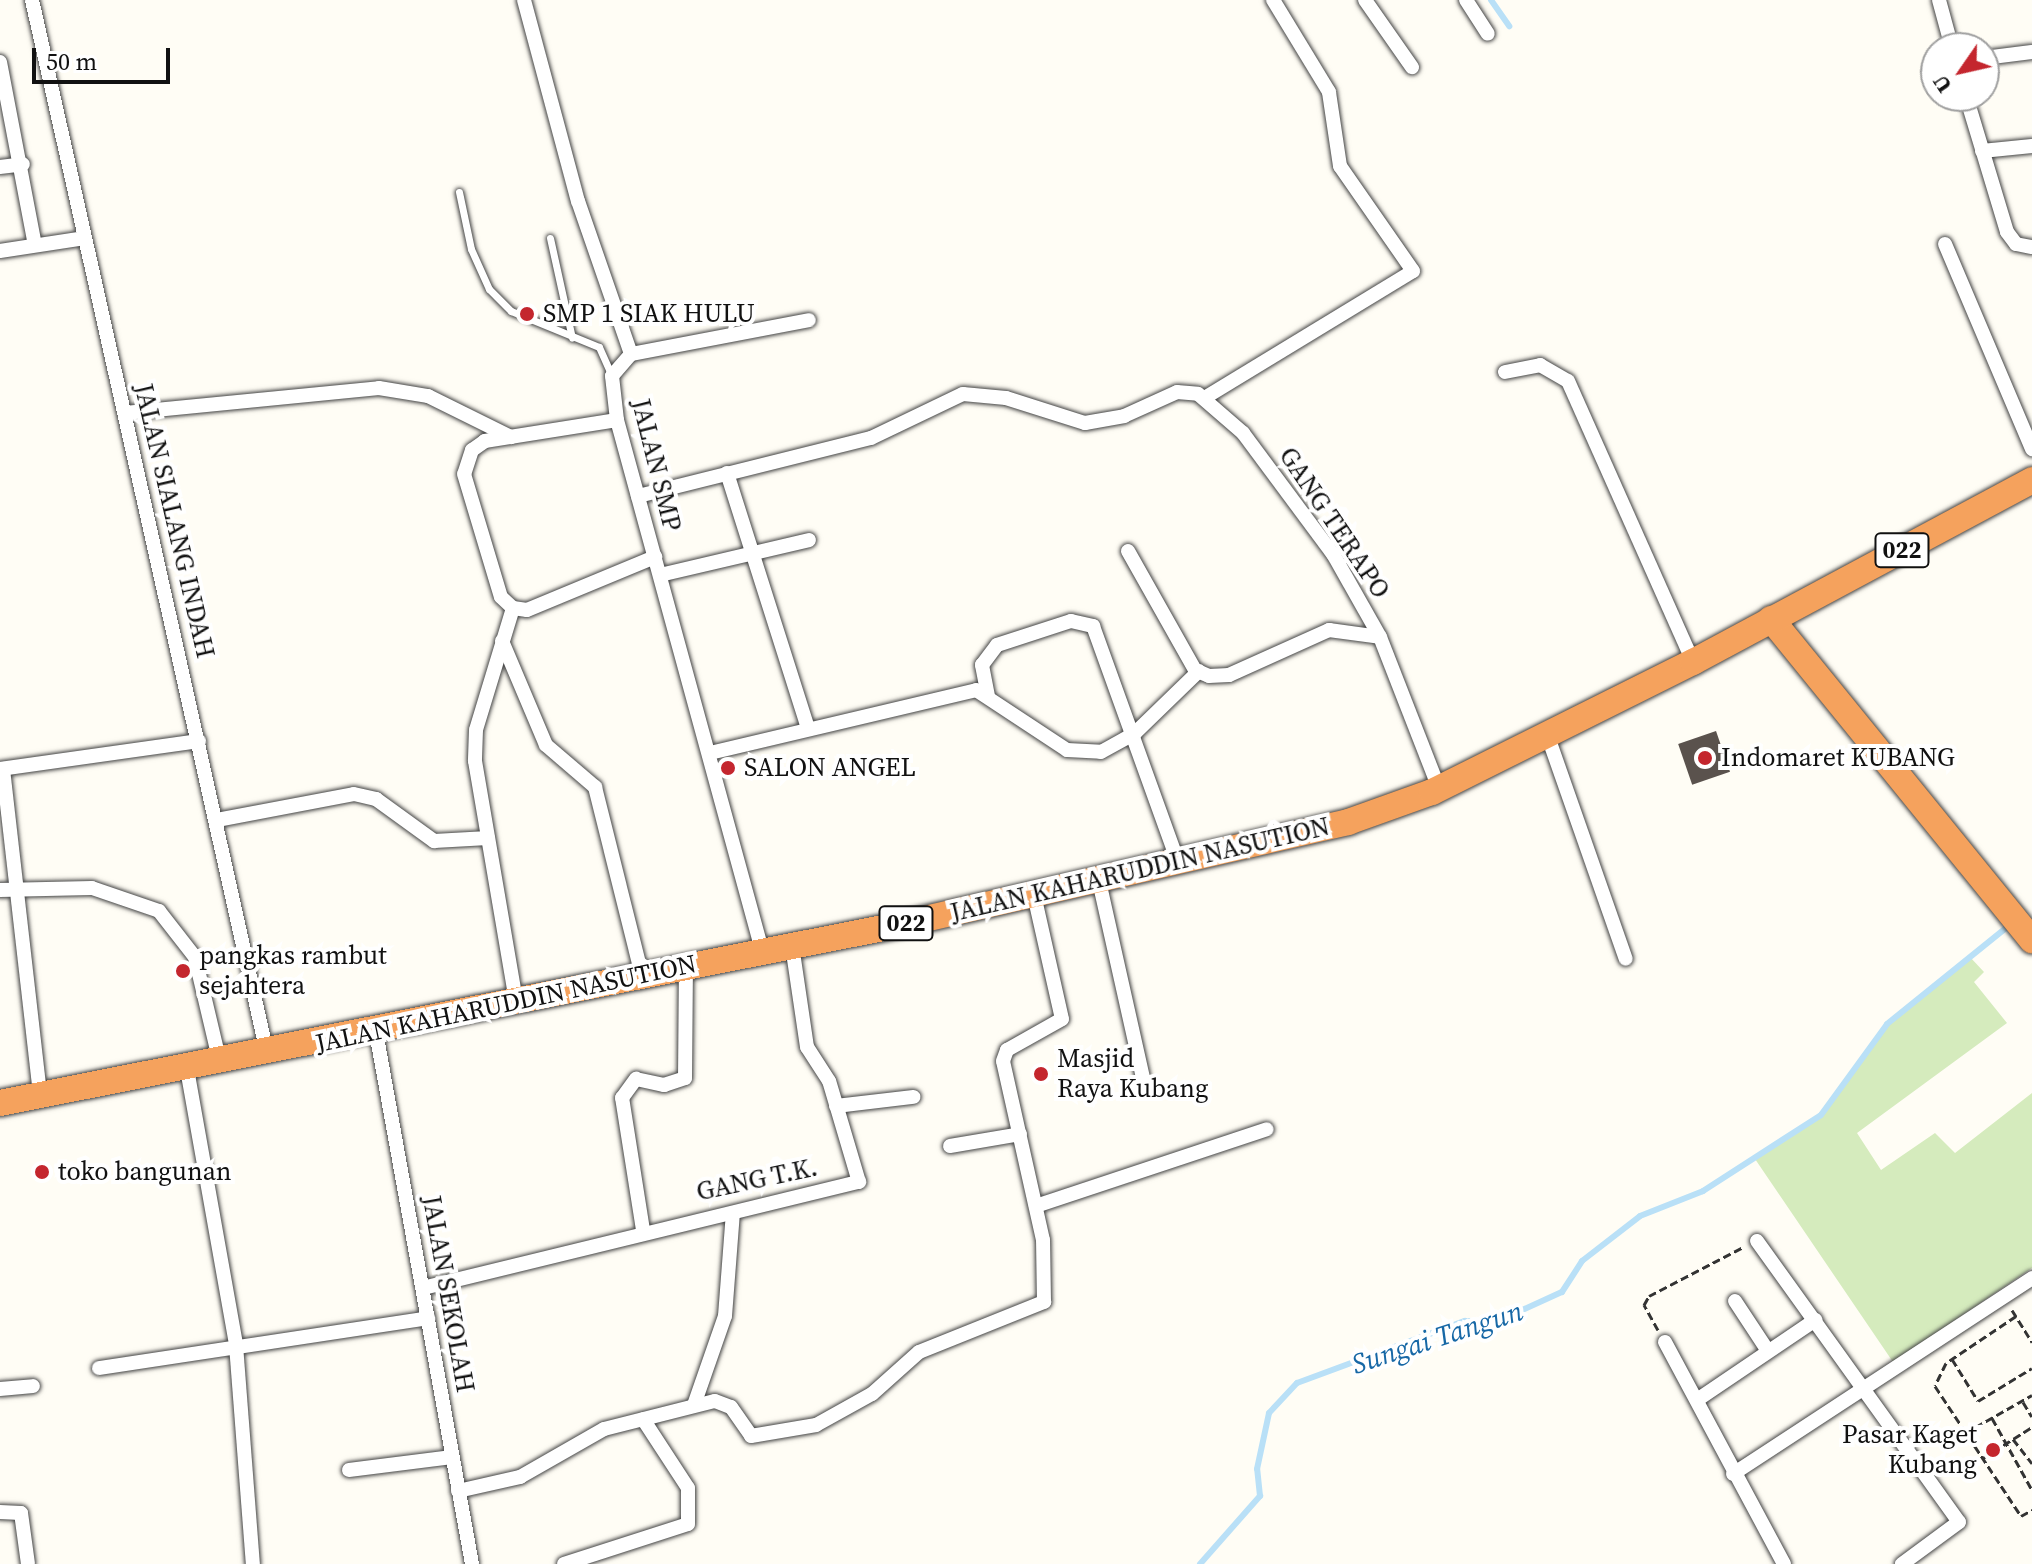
<!DOCTYPE html>
<html>
<head>
<meta charset="utf-8">
<style>
  body { margin:0 }
  #map { position:relative; width:2032px; height:1564px; overflow:hidden; background:#fffdf5; font-family:"Source Serif 4",serif }
  div>[style] { position:absolute }
  .green>* { inset:0; background:#d5ebbd }
  .stream>* { height:6px; margin:-3px; padding:0 3px; transform-origin:3px; border-radius:3px; background:#b9e0f7 }
  .building>* { inset:0; background:#5a524d; transform-origin:0 0 }
  .path>* { height:3px; margin-top:-1.5px; transform-origin:0; background:repeating-linear-gradient(90deg,#333 0 8px,transparent 0 12px) }
  .roads { filter:drop-shadow(0 0 2px #444) drop-shadow(0 0 2px #444) }
  .lane>* { height:7px; margin:-3.5px; padding:0 3.5px; transform-origin:3.5px; border-radius:3.5px; background:#fff }
  .street>* { height:14px; margin:-7px; padding:0 7px; transform-origin:7px; border-radius:7px; background:#fff }
  .highway>* { height:26px; margin:-13px; padding:0 13px; transform-origin:13px; border-radius:13px; background:#f5a25d }
  .dots>* { width:22px; height:22px; translate:-50% -50%; box-sizing:border-box; border:4px solid #fff; border-radius:50% }
  span { translate:-50% -50%; white-space:nowrap; text-align:center; line-height:1.15; -webkit-text-stroke:8px #fff; paint-order:stroke }
  .shield-label span { padding:2px 6px; background:#fff; border:2px solid; border-radius:6px; -webkit-text-stroke-width:0 }
  .shield-label { font-size:24px; color:#111; font-weight:700 }
  .poi-label { font-size:26px; color:#111 }
  .left { translate:0 -50%; text-align:left }
  .right { translate:-100% -50%; text-align:right }
  .street-label { font-size:26px; color:#111 }
  .water-label { font-size:28px; color:#1768a6; font-style:italic }
  .north { position:absolute; left:1920px; top:32px; width:80px; height:80px; box-sizing:border-box; background:#fff; border:2px solid #a0a0a0; border-radius:50%; rotate:236deg; font-size:22px; font-weight:700; line-height:32px; text-align:center; color:#111 }
  .north::after { content:''; display:block; margin:auto; width:28px; height:36px; background:#c4262e; clip-path:polygon(50% 0,100% 100%,50% 72%,0 100%) }
  .scale { position:absolute; left:32px; top:48px; width:138px; height:36px; box-sizing:border-box; border:4px solid #111; border-top:0; padding-left:10px; font-size:24px; line-height:28px; white-space:nowrap; color:#111; -webkit-text-stroke:6px #fff; paint-order:stroke }
</style>
</head>
<body>
<div id="map">
  <div class="green">
    <i style="clip-path:polygon(1970px 957px,1984px 972px,1974px 982px,2007px 1023px,1857px 1133px,1881px 1170px,1935px 1133px,1955px 1153px,2032px 1093px,2032px 1268px,1893px 1362px,1753px 1156px,1821px 1115px,1887px 1024px)"></i>
  </div>
  <div class="stream">
    <i style="left:1491px;top:0;width:32px;rotate:55deg"></i>
    <i style="left:1200px;top:1564px;width:91px;rotate:-48.6deg"></i>
    <i style="left:1260px;top:1496px;width:27px;rotate:-96deg"></i>
    <i style="left:1257px;top:1469px;width:57px;rotate:-77.9deg"></i>
    <i style="left:1269px;top:1413px;width:41px;rotate:-47deg"></i>
    <i style="left:1297px;top:1383px;width:179px;rotate:-20.3deg"></i>
    <i style="left:1465px;top:1321px;width:33px"></i>
    <i style="left:1498px;top:1321px;width:70px;rotate:-24.4deg"></i>
    <i style="left:1562px;top:1292px;width:37px;rotate:-57deg"></i>
    <i style="left:1582px;top:1261px;width:73px;rotate:-37.8deg"></i>
    <i style="left:1640px;top:1216px;width:68px;rotate:-21.6deg"></i>
    <i style="left:1703px;top:1191px;width:140px;rotate:-32.8deg"></i>
    <i style="left:1821px;top:1115px;width:112px;rotate:-54deg"></i>
    <i style="left:1887px;top:1024px;width:159px;rotate:-38.9deg"></i>
  </div>
  <div class="building">
    <i style="left:1716px;top:731px;width:43px;height:40px;rotate:71deg"></i>
  </div>
  <div class="path">
    <i style="left:2012px;top:1310px;width:38px;rotate:58deg"></i>
    <i style="left:2016px;top:1316px;width:84px;rotate:146.1deg"></i>
    <i style="left:1946px;top:1363px;width:25px;rotate:116deg"></i>
    <i style="left:1935px;top:1386px;width:156px;rotate:56.5deg"></i>
    <i style="left:2021px;top:1516px;width:13px;rotate:-29deg"></i>
    <i style="left:1658px;top:1330px;width:29px;rotate:-119deg"></i>
    <i style="left:1644px;top:1305px;width:10px;rotate:-61deg"></i>
    <i style="left:1649px;top:1296px;width:106px;rotate:-27.5deg"></i>
    <i style="left:1952px;top:1359px;width:49px;rotate:58.2deg"></i>
    <i style="left:1978px;top:1401px;width:63px;rotate:-31.4deg"></i>
    <i style="left:2023px;top:1402px;width:17px;rotate:59deg"></i>
    <i style="left:1992px;top:1418px;width:82px;rotate:60.9deg"></i>
    <i style="left:1965px;top:1433px;width:77px;rotate:-29.6deg"></i>
    <i style="left:2013px;top:1439px;width:31px;rotate:52deg"></i>
    <i style="left:1983px;top:1458px;width:58px;rotate:-32.3deg"></i>
  </div>
  <div class="roads">
    <div class="lane">
      <i style="left:459px;top:192px;width:58px;rotate:78.1deg"></i>
      <i style="left:471px;top:249px;width:44px;rotate:65.8deg"></i>
      <i style="left:489px;top:289px;width:31px;rotate:45deg"></i>
      <i style="left:511px;top:311px;width:95px;rotate:22.2deg"></i>
      <i style="left:599px;top:347px;width:32px;rotate:66deg"></i>
      <i style="left:550px;top:238px;width:102px;rotate:77.6deg"></i>
    </div>
    <div class="street">
      <i style="left:32px;top:0;width:1079px;rotate:77.42deg"></i>
      <i style="left:524px;top:0;width:208px;rotate:75deg"></i>
      <i style="left:578px;top:201px;width:162px;rotate:70.9deg"></i>
      <i style="left:631px;top:354px;width:29px;rotate:131deg"></i>
      <i style="left:612px;top:376px;width:44px;rotate:83.5deg"></i>
      <i style="left:617px;top:420px;width:549px;rotate:74.7deg"></i>
      <i style="left:1365px;top:0;width:82px;rotate:55deg"></i>
      <i style="left:1466px;top:0;width:40px;rotate:57.1deg"></i>
      <i style="left:1939px;top:0;width:50px;rotate:74.8deg"></i>
      <i style="left:1984px;top:58px;width:48px;rotate:-7.1deg"></i>
      <i style="left:0;top:62px;width:186px;rotate:79.2deg"></i>
      <i style="left:1966px;top:96px;width:142px;rotate:73.2deg"></i>
      <i style="left:2007px;top:232px;width:15px;rotate:53deg"></i>
      <i style="left:2016px;top:244px;width:16px;rotate:11deg"></i>
      <i style="left:1982px;top:151px;width:50px;rotate:-5.7deg"></i>
      <i style="left:0;top:167px;width:23px;rotate:-7deg"></i>
      <i style="left:1945px;top:244px;width:223px;rotate:67deg"></i>
      <i style="left:0;top:251px;width:86px;rotate:-8.7deg"></i>
      <i style="left:631px;top:354px;width:181px;rotate:-10.8deg"></i>
      <i style="left:1505px;top:372px;width:36px;rotate:-11deg"></i>
      <i style="left:1540px;top:365px;width:32px;rotate:30deg"></i>
      <i style="left:1568px;top:381px;width:308px;rotate:66deg"></i>
      <i style="left:1206px;top:397px;width:242px;rotate:-31.3deg"></i>
      <i style="left:1413px;top:271px;width:128px;rotate:-124.8deg"></i>
      <i style="left:1340px;top:166px;width:75px;rotate:-98.5deg"></i>
      <i style="left:1329px;top:92px;width:108px;rotate:-121.3deg"></i>
      <i style="left:125px;top:413px;width:255px;rotate:-5.6deg"></i>
      <i style="left:379px;top:388px;width:50px;rotate:9.3deg"></i>
      <i style="left:428px;top:396px;width:93px;rotate:26.3deg"></i>
      <i style="left:617px;top:420px;width:134px;rotate:171deg"></i>
      <i style="left:485px;top:441px;width:16px;rotate:145deg"></i>
      <i style="left:472px;top:450px;width:25px;rotate:108deg"></i>
      <i style="left:464px;top:474px;width:128px;rotate:73.3deg"></i>
      <i style="left:501px;top:597px;width:16px;rotate:43deg"></i>
      <i style="left:513px;top:608px;width:14px;rotate:8deg"></i>
      <i style="left:527px;top:610px;width:139px;rotate:-22.5deg"></i>
      <i style="left:727px;top:473px;width:268px;rotate:72.4deg"></i>
      <i style="left:638px;top:496px;width:240px;rotate:-14deg"></i>
      <i style="left:871px;top:438px;width:102px;rotate:-25.6deg"></i>
      <i style="left:963px;top:394px;width:43px;rotate:5.3deg"></i>
      <i style="left:1006px;top:398px;width:83px;rotate:17.6deg"></i>
      <i style="left:1085px;top:423px;width:40px;rotate:-10deg"></i>
      <i style="left:1124px;top:416px;width:58px;rotate:-24.4deg"></i>
      <i style="left:1177px;top:392px;width:21px;rotate:5deg"></i>
      <i style="left:1198px;top:394px;width:60px;rotate:40.9deg"></i>
      <i style="left:1243px;top:433px;width:151px;rotate:53.4deg"></i>
      <i style="left:1333px;top:554px;width:95px;rotate:60.5deg"></i>
      <i style="left:1380px;top:637px;width:162px;rotate:68.7deg"></i>
      <i style="left:1128px;top:551px;width:137px;rotate:60.6deg"></i>
      <i style="left:1195px;top:670px;width:15px;rotate:23deg"></i>
      <i style="left:1209px;top:676px;width:20px;rotate:-3deg"></i>
      <i style="left:1229px;top:675px;width:110px;rotate:-24.2deg"></i>
      <i style="left:1329px;top:630px;width:51px;rotate:7.8deg"></i>
      <i style="left:660px;top:575px;width:153px;rotate:-13.2deg"></i>
      <i style="left:513px;top:608px;width:127px;rotate:106.9deg"></i>
      <i style="left:476px;top:730px;width:31px;rotate:92deg"></i>
      <i style="left:475px;top:761px;width:243px;rotate:80.3deg"></i>
      <i style="left:502px;top:641px;width:113px;rotate:67.1deg"></i>
      <i style="left:546px;top:745px;width:65px;rotate:40.6deg"></i>
      <i style="left:595px;top:787px;width:195px;rotate:76deg"></i>
      <i style="left:988px;top:696px;width:32px;rotate:-101deg"></i>
      <i style="left:982px;top:665px;width:25px;rotate:-53deg"></i>
      <i style="left:997px;top:645px;width:78px;rotate:-18deg"></i>
      <i style="left:1071px;top:621px;width:23px;rotate:13deg"></i>
      <i style="left:1093px;top:626px;width:254px;rotate:70.2deg"></i>
      <i style="left:1547px;top:734px;width:238px;rotate:70.7deg"></i>
      <i style="left:710px;top:753px;width:273px;rotate:-13.3deg"></i>
      <i style="left:976px;top:690px;width:109px;rotate:33.4deg"></i>
      <i style="left:1067px;top:750px;width:34px;rotate:3deg"></i>
      <i style="left:1101px;top:752px;width:39px;rotate:-29deg"></i>
      <i style="left:1135px;top:733px;width:89px;rotate:-44.1deg"></i>
      <i style="left:0;top:769px;width:201px;rotate:-8deg"></i>
      <i style="left:3px;top:769px;width:328px;rotate:83.5deg"></i>
      <i style="left:217px;top:820px;width:139px;rotate:-10.7deg"></i>
      <i style="left:354px;top:794px;width:23px;rotate:13deg"></i>
      <i style="left:376px;top:799px;width:72px;rotate:35.9deg"></i>
      <i style="left:434px;top:841px;width:54px;rotate:-3.2deg"></i>
      <i style="left:1099px;top:881px;width:202px;rotate:77.4deg"></i>
      <i style="left:0;top:890px;width:92px;rotate:-1.2deg"></i>
      <i style="left:92px;top:888px;width:71px;rotate:18.9deg"></i>
      <i style="left:159px;top:911px;width:58px;rotate:52deg"></i>
      <i style="left:195px;top:957px;width:109px;rotate:76.7deg"></i>
      <i style="left:376px;top:1032px;width:541px;rotate:79.77deg"></i>
      <i style="left:187px;top:1069px;width:280px;rotate:79.9deg"></i>
      <i style="left:236px;top:1345px;width:220px;rotate:85.6deg"></i>
      <i style="left:836px;top:1106px;width:78px;rotate:-6.7deg"></i>
      <i style="left:950px;top:1146px;width:71px;rotate:-9.7deg"></i>
      <i style="left:1036px;top:1206px;width:243px;rotate:-18.4deg"></i>
      <i style="left:643px;top:1230px;width:134px;rotate:-99deg"></i>
      <i style="left:622px;top:1098px;width:24px;rotate:-54deg"></i>
      <i style="left:636px;top:1079px;width:29px;rotate:12deg"></i>
      <i style="left:664px;top:1085px;width:22px;rotate:-18deg"></i>
      <i style="left:685px;top:1078px;width:111px;rotate:-89.5deg"></i>
      <i style="left:1757px;top:1241px;width:346px;rotate:54.3deg"></i>
      <i style="left:1959px;top:1522px;width:71px;rotate:143.6deg"></i>
      <i style="left:423px;top:1288px;width:449px;rotate:-13.7deg"></i>
      <i style="left:859px;top:1182px;width:105px;rotate:-106.5deg"></i>
      <i style="left:829px;top:1081px;width:40px;rotate:-122.9deg"></i>
      <i style="left:807px;top:1047px;width:103px;rotate:-98.4deg"></i>
      <i style="left:1735px;top:1301px;width:60px;rotate:56.6deg"></i>
      <i style="left:1665px;top:1342px;width:252px;rotate:61.8deg"></i>
      <i style="left:99px;top:1368px;width:333px;rotate:-8.6deg"></i>
      <i style="left:0;top:1389px;width:33px;rotate:-5deg"></i>
      <i style="left:1697px;top:1400px;width:143px;rotate:-34.1deg"></i>
      <i style="left:694px;top:1405px;width:94px;rotate:-70.8deg"></i>
      <i style="left:725px;top:1316px;width:103px;rotate:-85.6deg"></i>
      <i style="left:349px;top:1470px;width:104px;rotate:-7.2deg"></i>
      <i style="left:1733px;top:1474px;width:358px;rotate:-33.2deg"></i>
      <i style="left:458px;top:1491px;width:64px;rotate:-12.7deg"></i>
      <i style="left:520px;top:1477px;width:97px;rotate:-29.7deg"></i>
      <i style="left:604px;top:1429px;width:114px;rotate:-14.2deg"></i>
      <i style="left:715px;top:1401px;width:17px;rotate:21deg"></i>
      <i style="left:731px;top:1407px;width:35px;rotate:55deg"></i>
      <i style="left:751px;top:1436px;width:66px;rotate:-9.6deg"></i>
      <i style="left:816px;top:1425px;width:64px;rotate:-29deg"></i>
      <i style="left:872px;top:1394px;width:63px;rotate:-41.8deg"></i>
      <i style="left:919px;top:1352px;width:135px;rotate:-21.8deg"></i>
      <i style="left:1044px;top:1302px;width:62px;rotate:-90.9deg"></i>
      <i style="left:1043px;top:1240px;width:183px;rotate:-102.6deg"></i>
      <i style="left:1003px;top:1061px;width:12px;rotate:-70deg"></i>
      <i style="left:1007px;top:1050px;width:63px;rotate:-29.4deg"></i>
      <i style="left:1062px;top:1019px;width:127px;rotate:-102.7deg"></i>
      <i style="left:0;top:1512px;width:21px;rotate:3deg"></i>
      <i style="left:21px;top:1513px;width:51px;rotate:82.2deg"></i>
      <i style="left:564px;top:1564px;width:130px;rotate:-17.9deg"></i>
      <i style="left:688px;top:1524px;width:36px;rotate:-90deg"></i>
      <i style="left:688px;top:1488px;width:82px;rotate:-123.1deg"></i>
    </div>
    <div class="highway">
      <i style="left:1771px;top:619px;width:414px;rotate:50.9deg"></i>
      <i style="left:0;top:1103px;width:921px;rotate:-11.21deg"></i>
      <i style="left:903px;top:924px;width:457px;rotate:-12.9deg"></i>
      <i style="left:1348px;top:822px;width:89px;rotate:-19.7deg"></i>
      <i style="left:1432px;top:792px;width:292px;rotate:-26.5deg"></i>
      <i style="left:1693px;top:662px;width:385px;rotate:-28.2deg"></i>
    </div>
  </div>
  <div class="dots">
    <i style="left:527px;top:314px;background:#c4262e"></i>
    <i style="left:1705px;top:758px;background:#c4262e"></i>
    <i style="left:728px;top:768px;background:#c4262e"></i>
    <i style="left:183px;top:971px;background:#c4262e"></i>
    <i style="left:1041px;top:1074px;background:#c4262e"></i>
    <i style="left:42px;top:1172px;background:#c4262e"></i>
    <i style="left:1993px;top:1450px;background:#c4262e"></i>
  </div>
  <div class="shield-label">
    <span style="left:1902px;top:550px">022</span>
    <span style="left:906px;top:923px">022</span>
  </div>
  <div class="poi-label">
    <span class="left" style="left:543px;top:314px">SMP 1 SIAK HULU</span>
    <span class="left" style="left:1721px;top:758px">Indomaret KUBANG</span>
    <span class="left" style="left:744px;top:768px">SALON ANGEL</span>
    <span class="left" style="left:199px;top:971px">pangkas rambut<br>sejahtera</span>
    <span class="left" style="left:1057px;top:1074px">Masjid<br>Raya Kubang</span>
    <span class="left" style="left:58px;top:1172px">toko bangunan</span>
    <span class="right" style="left:1977px;top:1450px">Pasar Kaget<br>Kubang</span>
  </div>
  <div class="street-label">
    <span style="left:656px;top:465px;rotate:76deg">JALAN SMP</span>
    <span style="left:174px;top:521px;rotate:77deg">JALAN SIALANG INDAH</span>
    <span style="left:1334px;top:523px;rotate:56deg">GANG TERAPO</span>
    <span style="left:1140px;top:870px;rotate:-13deg">JALAN KAHARUDDIN NASUTION</span>
    <span style="left:506px;top:1004px;rotate:-12deg">JALAN KAHARUDDIN NASUTION</span>
    <span style="left:757px;top:1180px;rotate:-12deg">GANG T.K.</span>
    <span style="left:448px;top:1294px;rotate:80deg">JALAN SEKOLAH</span>
  </div>
  <div class="water-label">
    <span style="left:1437px;top:1337px;rotate:-18deg">Sungai Tangun</span>
  </div>
  <div class="north">U</div>
  <div class="scale">50 m</div>
</div>
</body>
</html>
